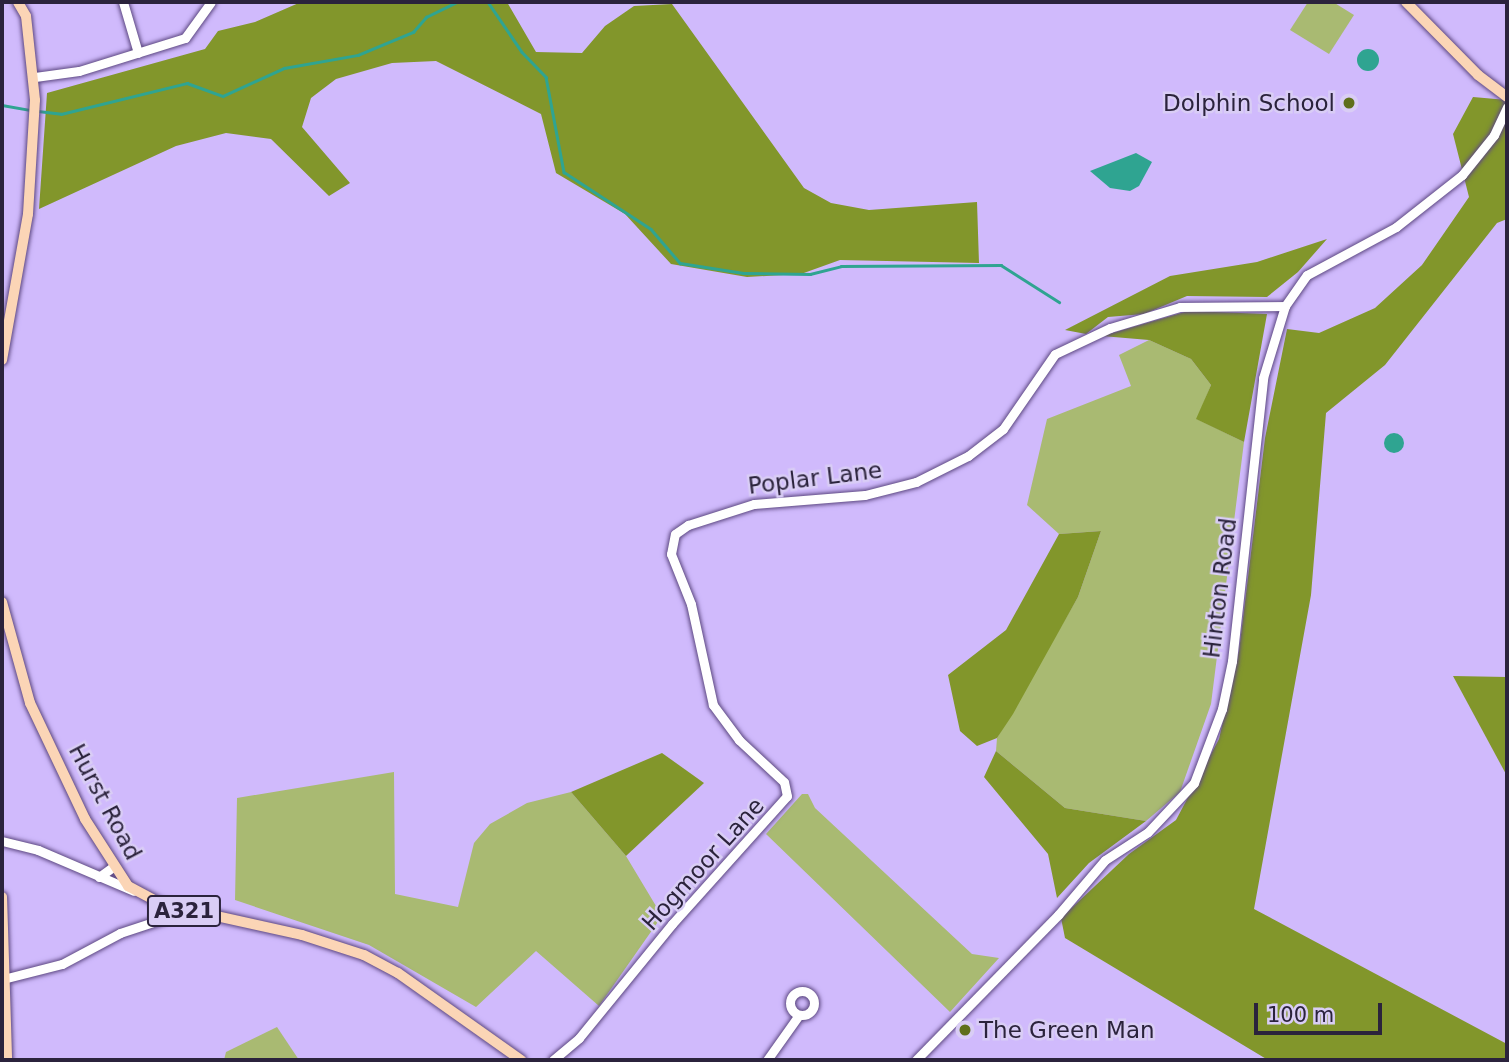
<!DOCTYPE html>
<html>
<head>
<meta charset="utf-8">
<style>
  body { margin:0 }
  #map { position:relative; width:1509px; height:1062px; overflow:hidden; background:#d0bafc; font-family:"DejaVu Sans",sans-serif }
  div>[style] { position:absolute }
  .green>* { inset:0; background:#a9ba72 }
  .forest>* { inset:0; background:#82962b }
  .water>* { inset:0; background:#2fa491 }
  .round { border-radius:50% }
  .stream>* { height:2.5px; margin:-1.25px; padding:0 1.25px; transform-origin:1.25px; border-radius:1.25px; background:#2fa491 }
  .roads { filter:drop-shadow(0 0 2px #5d4882) drop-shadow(0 0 2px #5d4882) }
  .minor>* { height:9px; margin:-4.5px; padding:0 4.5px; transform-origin:4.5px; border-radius:4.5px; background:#fff }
  .minor>.ring { margin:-4.5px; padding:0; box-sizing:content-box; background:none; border:9px solid #fff; border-radius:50% }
  .major>* { height:10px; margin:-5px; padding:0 5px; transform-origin:5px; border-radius:5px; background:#fbd5b6 }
  .dots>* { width:19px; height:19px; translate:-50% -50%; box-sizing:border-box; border:4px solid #d9cdf5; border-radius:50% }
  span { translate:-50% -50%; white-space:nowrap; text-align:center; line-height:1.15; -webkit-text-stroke:5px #d9cdf5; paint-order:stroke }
  .shield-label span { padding:2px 5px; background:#d9cdf5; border:2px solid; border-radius:5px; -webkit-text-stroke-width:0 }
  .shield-label { font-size:21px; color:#2b233c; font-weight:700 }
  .poi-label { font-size:23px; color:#2b233c }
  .right { translate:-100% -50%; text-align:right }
  .left { translate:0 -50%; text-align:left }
  .street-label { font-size:23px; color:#2b233c }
  .frame { position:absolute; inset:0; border:4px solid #2b233c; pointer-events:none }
  .scale { position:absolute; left:1254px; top:1003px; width:128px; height:32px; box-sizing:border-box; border:4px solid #2b233c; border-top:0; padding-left:9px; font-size:21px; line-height:24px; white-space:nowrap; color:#2b233c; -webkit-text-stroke:5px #d9cdf5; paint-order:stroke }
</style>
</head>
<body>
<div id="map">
  <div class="green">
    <i style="clip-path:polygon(1308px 2px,1333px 2px,1354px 15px,1329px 54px,1290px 30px)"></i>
    <i style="clip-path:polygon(1149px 340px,1191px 359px,1211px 385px,1197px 419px,1244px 442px,1211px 704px,1180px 792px,1146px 821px,1065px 808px,996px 751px,997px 738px,1078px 597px,1101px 531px,1059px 534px,1027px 505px,1047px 419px,1131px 386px,1119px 355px)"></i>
    <i style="clip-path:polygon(394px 772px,395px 894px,458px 907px,474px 843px,490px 824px,527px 803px,571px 792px,626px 856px,662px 916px,599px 1006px,536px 951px,476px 1007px,369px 945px,235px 900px,237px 798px)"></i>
    <i style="clip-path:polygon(802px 794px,808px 794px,815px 808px,972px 954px,999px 958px,950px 1012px,766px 834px)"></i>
    <i style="clip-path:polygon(277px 1027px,299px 1060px,224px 1060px,226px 1052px)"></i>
  </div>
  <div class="forest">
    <i style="clip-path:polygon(301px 2px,507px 2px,536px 52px,582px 53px,605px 26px,634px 6px,672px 4px,804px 188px,831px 203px,869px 210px,977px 202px,979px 263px,840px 260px,801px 274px,747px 277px,671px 264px,625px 214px,556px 173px,541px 114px,436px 61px,392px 63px,336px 79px,311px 98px,302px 127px,350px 183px,329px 196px,271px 139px,226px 133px,176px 146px,39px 209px,47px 93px,205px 49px,218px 31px,255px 22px)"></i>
    <i style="clip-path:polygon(1473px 97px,1507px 100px,1507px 219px,1497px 223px,1385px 365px,1326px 413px,1311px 595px,1254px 909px,1507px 1044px,1507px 1060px,1268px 1060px,1065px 938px,1061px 918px,1129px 854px,1176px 820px,1219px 739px,1239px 651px,1265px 438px,1287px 329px,1319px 333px,1375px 308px,1422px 265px,1469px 197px,1453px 134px)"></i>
    <i style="clip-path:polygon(1327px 239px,1298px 272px,1267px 297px,1187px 296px,1144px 314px,1108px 317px,1086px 334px,1065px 330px,1170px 276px,1257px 262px)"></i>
    <i style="clip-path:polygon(1188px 311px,1267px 314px,1244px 442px,1196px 419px,1211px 385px,1191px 359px,1149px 340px,1102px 336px)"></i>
    <i style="clip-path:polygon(1101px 531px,1078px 597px,1013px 714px,997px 738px,977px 746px,960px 731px,948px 675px,1006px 630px,1059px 534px)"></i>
    <i style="clip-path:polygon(1453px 676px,1507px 677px,1507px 776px)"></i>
    <i style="clip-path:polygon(996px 751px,1065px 808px,1146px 821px,1089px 863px,1057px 898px,1048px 854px,984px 777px)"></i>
    <i style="clip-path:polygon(662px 753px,704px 783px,626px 856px,571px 792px)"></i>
  </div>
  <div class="water">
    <i class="round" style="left:1357px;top:49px;width:22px;height:22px"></i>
    <i style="clip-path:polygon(1136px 153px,1152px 162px,1139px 186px,1130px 191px,1110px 188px,1090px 171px)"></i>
    <i class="round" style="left:1384px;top:433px;width:20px;height:20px"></i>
  </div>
  <div class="stream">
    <i style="left:488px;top:2px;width:60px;rotate:55.8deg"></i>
    <i style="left:522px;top:52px;width:35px;rotate:46deg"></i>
    <i style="left:546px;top:77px;width:97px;rotate:79.3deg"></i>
    <i style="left:564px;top:172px;width:104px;rotate:33.2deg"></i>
    <i style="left:651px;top:229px;width:45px;rotate:49.5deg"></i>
    <i style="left:680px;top:263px;width:64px;rotate:9deg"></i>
    <i style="left:743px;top:273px;width:67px;rotate:0.9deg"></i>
    <i style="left:810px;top:274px;width:32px;rotate:-14deg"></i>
    <i style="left:841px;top:266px;width:160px;rotate:-0.4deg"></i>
    <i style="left:1001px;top:265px;width:69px;rotate:32.5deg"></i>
    <i style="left:2px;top:105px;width:29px;rotate:10deg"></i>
    <i style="left:38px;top:111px;width:23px;rotate:7deg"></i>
    <i style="left:61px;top:114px;width:130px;rotate:-13.8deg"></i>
    <i style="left:187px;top:83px;width:38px;rotate:20deg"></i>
    <i style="left:223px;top:96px;width:67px;rotate:-24.7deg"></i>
    <i style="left:284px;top:68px;width:75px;rotate:-10deg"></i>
    <i style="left:358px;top:55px;width:60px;rotate:-22.7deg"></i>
    <i style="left:413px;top:32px;width:20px;rotate:-49deg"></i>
    <i style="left:426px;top:17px;width:34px;rotate:-26deg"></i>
  </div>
  <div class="roads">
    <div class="minor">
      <i style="left:123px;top:2px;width:53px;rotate:73.6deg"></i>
      <i style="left:35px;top:77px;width:44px;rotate:-7.8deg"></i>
      <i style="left:79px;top:71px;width:111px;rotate:-17.3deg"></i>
      <i style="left:185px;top:38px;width:44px;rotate:-54.2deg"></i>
      <i style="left:2px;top:841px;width:37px;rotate:14deg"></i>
      <i style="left:38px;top:850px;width:104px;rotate:23.1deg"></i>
      <i style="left:99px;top:877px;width:17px;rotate:-36deg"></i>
      <i style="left:7px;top:978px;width:57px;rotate:-14.3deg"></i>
      <i style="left:62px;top:964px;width:66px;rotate:-28.1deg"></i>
      <i style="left:120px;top:933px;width:71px;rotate:-18.2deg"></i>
      <i class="ring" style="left:790px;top:991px;width:15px;height:15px"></i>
      <i style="left:553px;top:1060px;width:34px;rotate:-40deg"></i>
      <i style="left:579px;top:1038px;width:147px;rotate:-50.8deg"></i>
      <i style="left:672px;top:924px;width:172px;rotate:-48.1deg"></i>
      <i style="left:787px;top:796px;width:14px;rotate:-102deg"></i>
      <i style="left:784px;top:782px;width:62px;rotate:-137deg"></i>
      <i style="left:739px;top:740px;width:44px;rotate:-126.6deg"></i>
      <i style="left:713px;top:705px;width:103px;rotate:-102.3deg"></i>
      <i style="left:691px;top:604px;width:54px;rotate:-111.8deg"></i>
      <i style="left:671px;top:554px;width:20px;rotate:-79deg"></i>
      <i style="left:675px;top:534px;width:16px;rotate:-35deg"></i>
      <i style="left:688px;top:525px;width:69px;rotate:-17.7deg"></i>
      <i style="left:754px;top:504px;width:111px;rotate:-4.6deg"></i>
      <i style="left:865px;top:495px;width:53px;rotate:-14.3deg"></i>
      <i style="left:916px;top:482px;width:58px;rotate:-26.6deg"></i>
      <i style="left:968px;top:456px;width:44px;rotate:-37.6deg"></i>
      <i style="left:1003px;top:429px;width:91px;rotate:-55.3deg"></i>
      <i style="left:1055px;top:354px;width:61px;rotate:-25.3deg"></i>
      <i style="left:1110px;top:328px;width:73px;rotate:-16.7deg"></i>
      <i style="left:1180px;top:307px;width:105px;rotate:-0.5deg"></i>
      <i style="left:767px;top:1060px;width:55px;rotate:-54.6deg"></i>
      <i style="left:916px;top:1060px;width:203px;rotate:-45.6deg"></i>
      <i style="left:1058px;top:915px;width:72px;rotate:-49.5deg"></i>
      <i style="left:1105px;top:860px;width:51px;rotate:-33.1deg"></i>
      <i style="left:1148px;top:832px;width:67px;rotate:-46.8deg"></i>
      <i style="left:1194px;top:783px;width:79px;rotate:-69.3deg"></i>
      <i style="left:1222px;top:709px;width:49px;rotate:-78.2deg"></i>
      <i style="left:1232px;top:661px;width:285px;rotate:-83.7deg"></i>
      <i style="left:1263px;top:378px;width:75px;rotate:-73deg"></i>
      <i style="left:1285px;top:306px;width:38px;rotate:-55deg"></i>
      <i style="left:1307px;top:275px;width:101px;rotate:-28.3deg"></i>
      <i style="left:1396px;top:227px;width:84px;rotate:-38.2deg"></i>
      <i style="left:1462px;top:175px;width:51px;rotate:-51.3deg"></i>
      <i style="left:1494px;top:135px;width:31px;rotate:-65deg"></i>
    </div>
    <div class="major">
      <i style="left:1406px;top:2px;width:103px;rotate:45.4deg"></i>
      <i style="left:1478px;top:75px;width:36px;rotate:37deg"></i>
      <i style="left:2px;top:360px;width:148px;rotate:-79.9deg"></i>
      <i style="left:28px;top:214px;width:114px;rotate:-86.5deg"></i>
      <i style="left:35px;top:100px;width:84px;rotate:-96.1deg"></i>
      <i style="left:26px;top:16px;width:16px;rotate:-120deg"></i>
      <i style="left:2px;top:602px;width:105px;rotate:74.5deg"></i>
      <i style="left:30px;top:703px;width:128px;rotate:64.6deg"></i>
      <i style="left:85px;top:819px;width:80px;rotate:57.3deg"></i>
      <i style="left:128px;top:886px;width:38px;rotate:28deg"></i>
      <i style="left:162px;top:904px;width:143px;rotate:12.5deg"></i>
      <i style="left:302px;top:935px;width:65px;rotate:17.9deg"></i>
      <i style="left:364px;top:955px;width:38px;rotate:28deg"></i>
      <i style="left:398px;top:973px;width:151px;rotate:35.3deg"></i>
      <i style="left:2px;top:897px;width:163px;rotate:88.2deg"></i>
    </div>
  </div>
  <div class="dots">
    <i style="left:1349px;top:103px;background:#5f6f1a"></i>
    <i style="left:965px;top:1030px;background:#5f6f1a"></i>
  </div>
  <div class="shield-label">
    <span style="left:184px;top:911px">A321</span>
  </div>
  <div class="poi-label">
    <span class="right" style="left:1335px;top:103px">Dolphin School</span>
    <span class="left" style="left:979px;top:1030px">The Green Man</span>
  </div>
  <div class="street-label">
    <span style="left:815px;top:478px;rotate:-7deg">Poplar Lane</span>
    <span style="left:1220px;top:588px;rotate:-83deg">Hinton Road</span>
    <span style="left:105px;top:802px;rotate:62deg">Hurst Road</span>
    <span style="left:703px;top:864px;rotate:-48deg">Hogmoor Lane</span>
  </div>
  <div class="frame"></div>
  <div class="scale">100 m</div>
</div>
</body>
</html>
